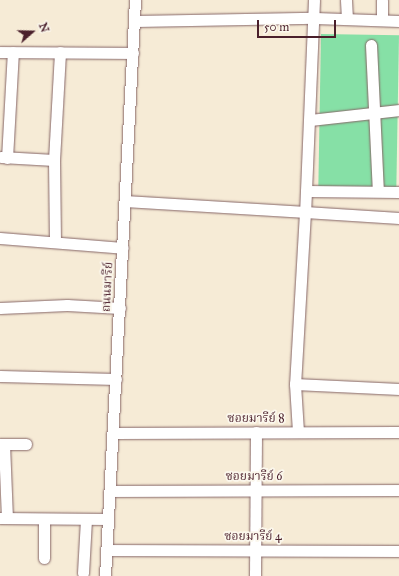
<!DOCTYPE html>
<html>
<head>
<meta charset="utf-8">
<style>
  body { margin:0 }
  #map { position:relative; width:399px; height:576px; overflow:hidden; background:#f6ebd6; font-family:"IM FELL Great Primer","Noto Serif Thai",serif }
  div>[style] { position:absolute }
  .green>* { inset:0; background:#86e0a6; transform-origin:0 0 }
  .roads { filter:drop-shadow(0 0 1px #866667) drop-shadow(0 0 1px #866667) }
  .minor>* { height:11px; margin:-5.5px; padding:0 5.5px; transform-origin:5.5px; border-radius:5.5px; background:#fff }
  span { translate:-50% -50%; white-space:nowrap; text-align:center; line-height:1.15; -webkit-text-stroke:3.5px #fbf7ec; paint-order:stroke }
  .street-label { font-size:12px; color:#4a1f2b }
  .north { position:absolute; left:12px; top:12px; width:40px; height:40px; -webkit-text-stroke:3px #fbf7ec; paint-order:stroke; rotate:70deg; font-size:11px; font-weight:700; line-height:16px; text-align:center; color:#4a1f2b }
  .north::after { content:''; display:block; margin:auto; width:14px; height:18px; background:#4a1f2b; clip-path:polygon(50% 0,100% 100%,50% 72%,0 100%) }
  .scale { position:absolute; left:257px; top:20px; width:79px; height:18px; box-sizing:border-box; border:2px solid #4a1f2b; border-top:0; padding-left:5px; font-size:12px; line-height:14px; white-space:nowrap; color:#4a1f2b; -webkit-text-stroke:3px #fbf7ec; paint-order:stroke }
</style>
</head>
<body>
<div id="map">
  <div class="green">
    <i style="left:321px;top:34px;width:78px;height:162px;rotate:1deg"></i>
  </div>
  <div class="roads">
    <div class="minor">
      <i style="left:314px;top:0;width:212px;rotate:92.4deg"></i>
      <i style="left:305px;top:212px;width:94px;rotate:3.7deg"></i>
      <i style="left:346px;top:0;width:19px;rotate:87deg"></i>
      <i style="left:382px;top:20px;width:20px;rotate:-90deg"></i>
      <i style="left:135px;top:21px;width:180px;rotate:-1deg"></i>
      <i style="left:315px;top:18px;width:84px;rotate:2deg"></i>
      <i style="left:371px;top:45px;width:146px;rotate:87.3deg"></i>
      <i style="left:0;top:52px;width:133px;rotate:0.4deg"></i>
      <i style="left:310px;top:120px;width:90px;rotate:-6.4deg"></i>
      <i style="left:1px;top:157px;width:53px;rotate:3.2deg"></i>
      <i style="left:7px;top:158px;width:106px;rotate:-86.8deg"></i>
      <i style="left:306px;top:191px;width:93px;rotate:0.6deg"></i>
      <i style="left:126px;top:201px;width:179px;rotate:3.5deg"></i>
      <i style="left:305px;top:212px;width:172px;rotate:93.3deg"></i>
      <i style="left:295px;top:384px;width:48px;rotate:86.4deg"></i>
      <i style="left:0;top:238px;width:123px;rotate:4.6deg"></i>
      <i style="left:55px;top:242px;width:82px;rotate:-90.7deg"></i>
      <i style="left:54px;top:160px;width:108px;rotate:-86.8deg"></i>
      <i style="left:0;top:308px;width:67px;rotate:-2.6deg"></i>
      <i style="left:67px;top:305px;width:53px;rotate:3.2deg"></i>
      <i style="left:0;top:376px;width:116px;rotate:1.5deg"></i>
      <i style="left:295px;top:384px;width:104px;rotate:2.8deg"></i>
      <i style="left:113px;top:433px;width:286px;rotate:-0.2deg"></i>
      <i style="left:0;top:444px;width:26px"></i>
      <i style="left:4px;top:444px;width:74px;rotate:87.7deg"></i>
      <i style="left:110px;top:491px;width:289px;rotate:-0.2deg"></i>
      <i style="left:0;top:518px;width:108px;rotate:0.5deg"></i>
      <i style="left:106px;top:550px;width:293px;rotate:0.2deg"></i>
      <i style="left:44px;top:558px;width:39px;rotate:-90deg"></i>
      <i style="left:83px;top:573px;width:54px;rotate:-86.8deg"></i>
      <i style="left:105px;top:576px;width:577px;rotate:-87.02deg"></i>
      <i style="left:255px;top:576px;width:144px;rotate:-89.6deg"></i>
    </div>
  </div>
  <div class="street-label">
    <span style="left:108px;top:287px;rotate:-87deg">ถนนมารีย์</span>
    <span style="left:256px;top:419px">ซอยมารีย์ 8</span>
    <span style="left:254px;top:477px">ซอยมารีย์ 6</span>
    <span style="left:253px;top:537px">ซอยมารีย์ 4</span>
  </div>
  <div class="north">N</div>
  <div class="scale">50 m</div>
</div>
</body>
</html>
